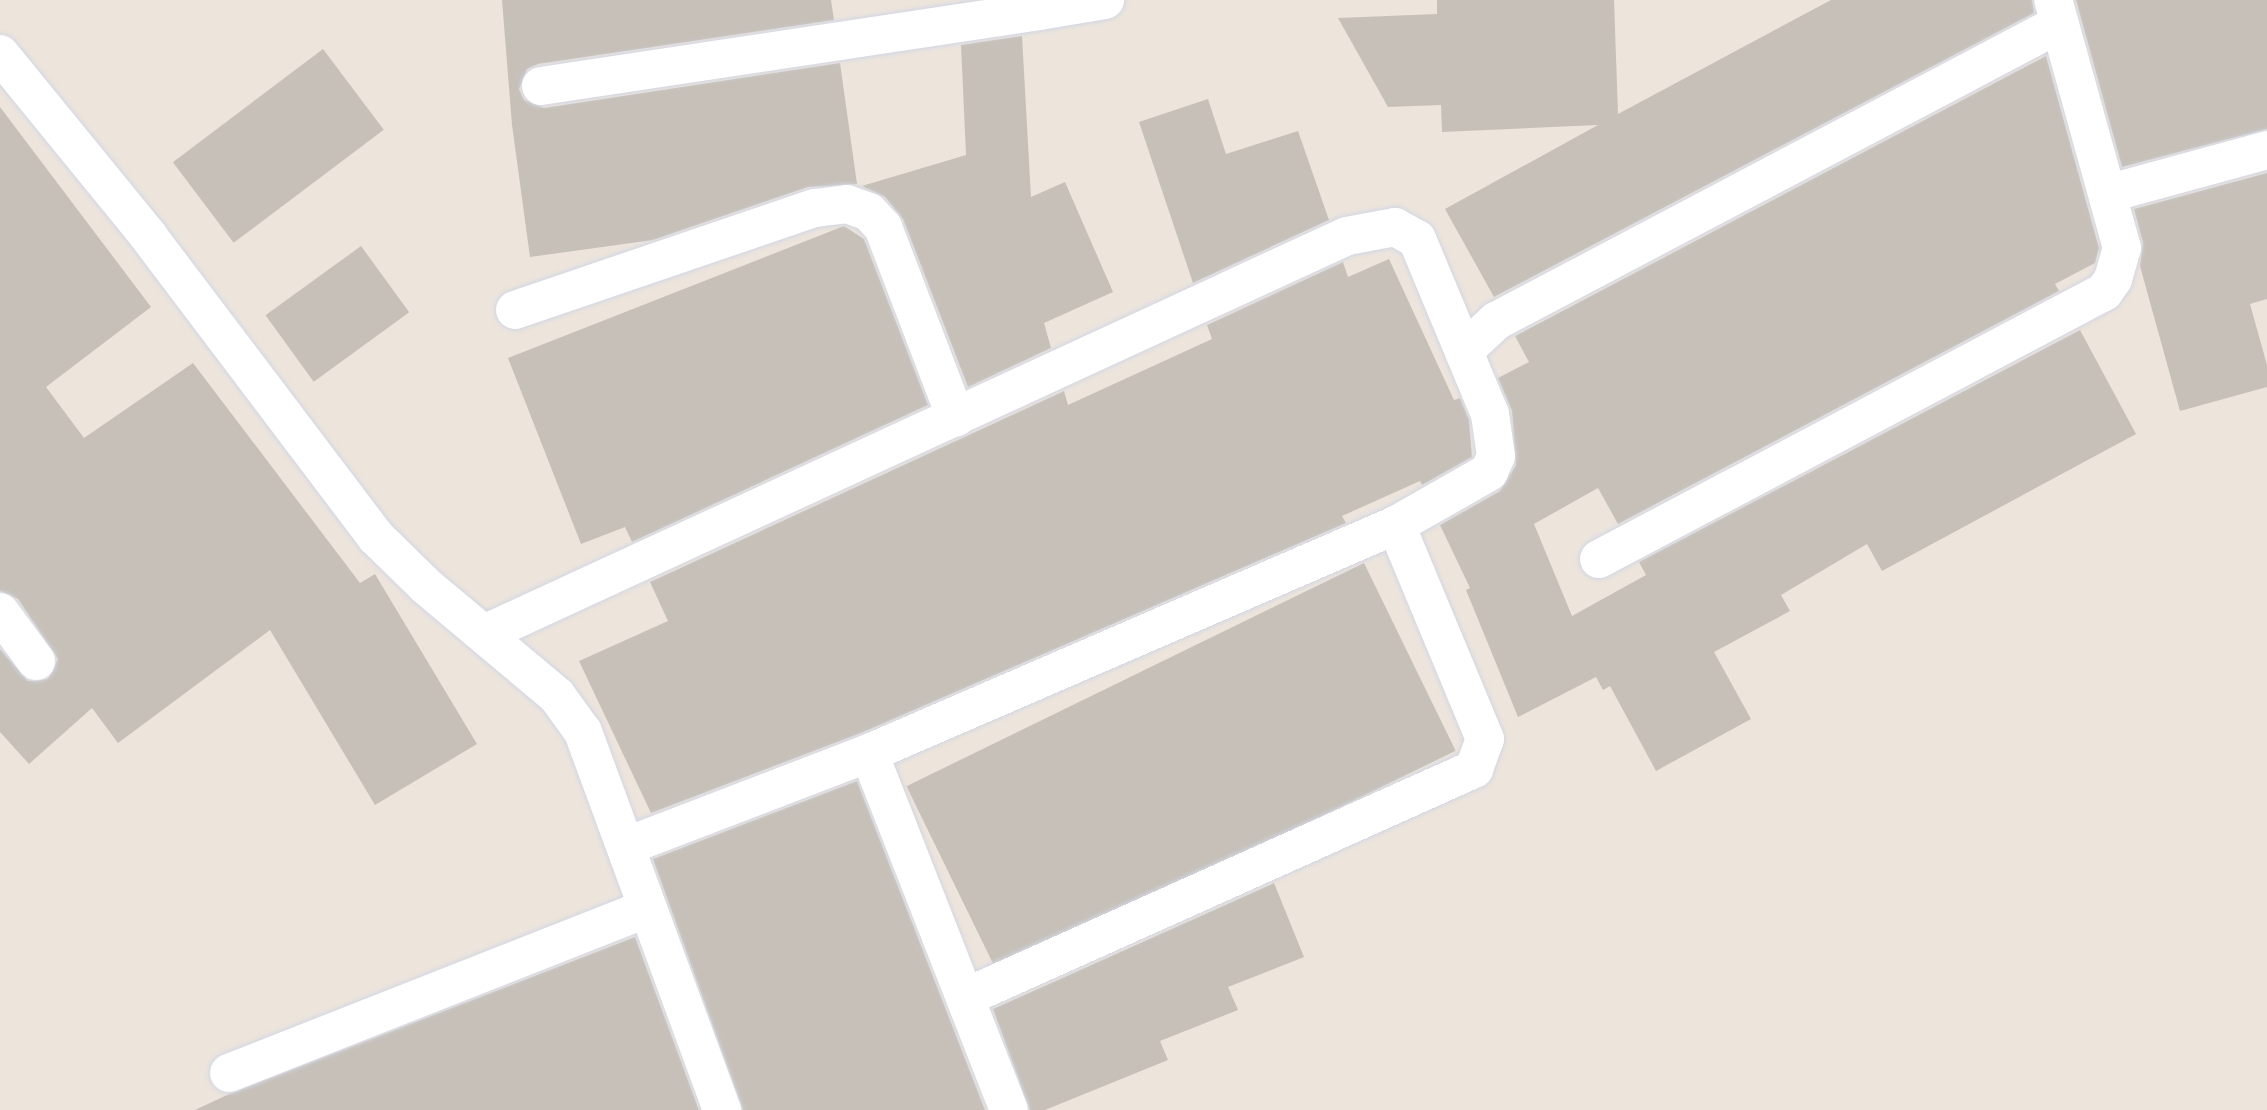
<!DOCTYPE html>
<html>
<head>
<meta charset="utf-8">
<style>
  body { margin:0 }
  #map { position:relative; width:2267px; height:1110px; overflow:hidden; background:#ede5dc; font-family:Manrope,sans-serif }
  div>[style] { position:absolute }
  .building>* { inset:0; background:#c6c0b8; transform-origin:0 0 }
  .roads { filter:drop-shadow(0 0 2px #d2d6e4) drop-shadow(0 0 2px #d2d6e4) }
  .minor>* { height:38px; margin:-19px; padding:0 19px; transform-origin:19px; border-radius:19px; background:#fff }
  span { translate:-50% -50%; white-space:nowrap; text-align:center; line-height:1.15; -webkit-text-stroke:6px #fff; paint-order:stroke }
</style>
</head>
<body>
<div id="map">
  <div class="building">
    <i style="clip-path:polygon(502px 0,831px 0,834px 20px,538px 64px,527px 69px,519px 89px,524px 100px,544px 108px,840px 63px,857px 184px,808px 187px,653px 240px,530px 257px,512px 125px)"></i>
    <i style="clip-path:polygon(1437px 0,1614px 0,1618px 114px,1831px 0,2032px 0,2034px 13px,1494px 297px,1445px 209px,1598px 125px,1442px 132px,1441px 105px,1388px 107px,1338px 18px,1437px 14px)"></i>
    <i style="clip-path:polygon(2076px 0,2267px 0,2267px 129px,2122px 167px)"></i>
    <i style="clip-path:polygon(1022px 36px,1031px 197px,1065px 182px,1113px 292px,1044px 323px,1051px 348px,968px 387px,903px 219px,885px 197px,862px 186px,966px 155px,961px 45px)"></i>
    <i style="left:323px;top:49px;width:101px;height:188px;rotate:53deg"></i>
    <i style="clip-path:polygon(2046px 56px,2099px 248px,2095px 263px,2055px 284px,2059px 291px,1618px 524px,1598px 488px,1534px 524px,1572px 616px,1646px 575px,1639px 562px,2080px 330px,2136px 434px,1882px 571px,1867px 544px,1781px 595px,1790px 611px,1714px 652px,1751px 719px,1656px 771px,1610px 686px,1603px 690px,1596px 677px,1518px 717px,1466px 590px,1470px 588px,1440px 525px,1500px 491px,1516px 465px,1512px 411px,1498px 378px,1529px 362px,1515px 336px)"></i>
    <i style="clip-path:polygon(1208px 99px,1226px 154px,1298px 131px,1329px 220px,1193px 283px,1139px 122px)"></i>
    <i style="clip-path:polygon(0 107px,151px 307px,46px 387px,84px 438px,193px 363px,360px 583px,375px 574px,477px 744px,375px 805px,270px 630px,118px 743px,92px 708px,29px 764px,0 732px,0 649px,28px 681px,48px 679px,58px 659px,18px 599px,0 591px)"></i>
    <i style="clip-path:polygon(2267px 173px,2267px 299px,2250px 304px,2267px 365px,2267px 387px,2180px 411px,2140px 266px,2143px 243px,2134px 209px)"></i>
    <i style="clip-path:polygon(844px 226px,864px 239px,928px 405px,632px 542px,625px 527px,581px 544px,508px 358px)"></i>
    <i style="left:361px;top:246px;width:82px;height:118px;rotate:54deg"></i>
    <i style="clip-path:polygon(1389px 259px,1454px 400px,1460px 398px,1469px 420px,1472px 457px,1422px 485px,1420px 481px,1342px 516px,1346px 523px,861px 733px,651px 813px,579px 661px,668px 621px,650px 582px,1064px 391px,1068px 405px,1212px 339px,1207px 325px,1343px 262px,1348px 277px)"></i>
    <i style="left:1364px;top:563px;width:209px;height:509px;rotate:64deg"></i>
    <i style="clip-path:polygon(857px 781px,985px 1110px,743px 1110px,653px 859px)"></i>
    <i style="clip-path:polygon(1274px 883px,1304px 957px,1228px 987px,1238px 1010px,1160px 1041px,1168px 1060px,1045px 1110px,1030px 1110px,993px 1009px)"></i>
    <i style="clip-path:polygon(635px 937px,699px 1110px,195px 1110px,227px 1095px)"></i>
  </div>
  <div class="roads">
    <div class="minor">
      <i style="left:1039px;top:11px;width:67px;rotate:-9.5deg"></i>
      <i style="left:0;top:54px;width:236px;rotate:50.8deg"></i>
      <i style="left:149px;top:237px;width:376px;rotate:52.9deg"></i>
      <i style="left:376px;top:537px;width:70px;rotate:44.4deg"></i>
      <i style="left:426px;top:586px;width:171px;rotate:40deg"></i>
      <i style="left:557px;top:696px;width:44px;rotate:54.2deg"></i>
      <i style="left:583px;top:732px;width:403px;rotate:69.8deg"></i>
      <i style="left:541px;top:86px;width:504px;rotate:-8.56deg"></i>
      <i style="left:1039px;top:11px;width:11px;rotate:-95deg"></i>
      <i style="left:2110px;top:193px;width:163px;rotate:-15.3deg"></i>
      <i style="left:515px;top:310px;width:317px;rotate:-18.8deg"></i>
      <i style="left:815px;top:208px;width:32px;rotate:-7deg"></i>
      <i style="left:847px;top:204px;width:23px;rotate:20deg"></i>
      <i style="left:869px;top:212px;width:21px;rotate:47deg"></i>
      <i style="left:883px;top:227px;width:204px;rotate:69.1deg"></i>
      <i style="left:1464px;top:351px;width:44px;rotate:-43.2deg"></i>
      <i style="left:1496px;top:321px;width:637px;rotate:-27.81deg"></i>
      <i style="left:1599px;top:559px;width:571px;rotate:-27.87deg"></i>
      <i style="left:2104px;top:292px;width:16px;rotate:-55deg"></i>
      <i style="left:2113px;top:279px;width:32px;rotate:-74deg"></i>
      <i style="left:2122px;top:248px;width:257px;rotate:-105.5deg"></i>
      <i style="left:0;top:612px;width:61px;rotate:53.7deg"></i>
      <i style="left:484px;top:634px;width:950px;rotate:-24.76deg"></i>
      <i style="left:1347px;top:236px;width:49px;rotate:-10.6deg"></i>
      <i style="left:1395px;top:227px;width:25px;rotate:29deg"></i>
      <i style="left:1417px;top:239px;width:190px;rotate:67.4deg"></i>
      <i style="left:1490px;top:414px;width:42px;rotate:81.9deg"></i>
      <i style="left:1496px;top:456px;width:17px;rotate:114deg"></i>
      <i style="left:1489px;top:472px;width:107px;rotate:150.3deg"></i>
      <i style="left:1396px;top:525px;width:574px;rotate:156.6deg"></i>
      <i style="left:869px;top:753px;width:259px;rotate:159deg"></i>
      <i style="left:869px;top:753px;width:383px;rotate:68.6deg"></i>
      <i style="left:966px;top:997px;width:557px;rotate:-24.17deg"></i>
      <i style="left:1474px;top:769px;width:32px;rotate:-70deg"></i>
      <i style="left:1485px;top:739px;width:232px;rotate:-112.6deg"></i>
      <i style="left:229px;top:1073px;width:449px;rotate:-21.5deg"></i>
    </div>
  </div>
</div>
</body>
</html>
